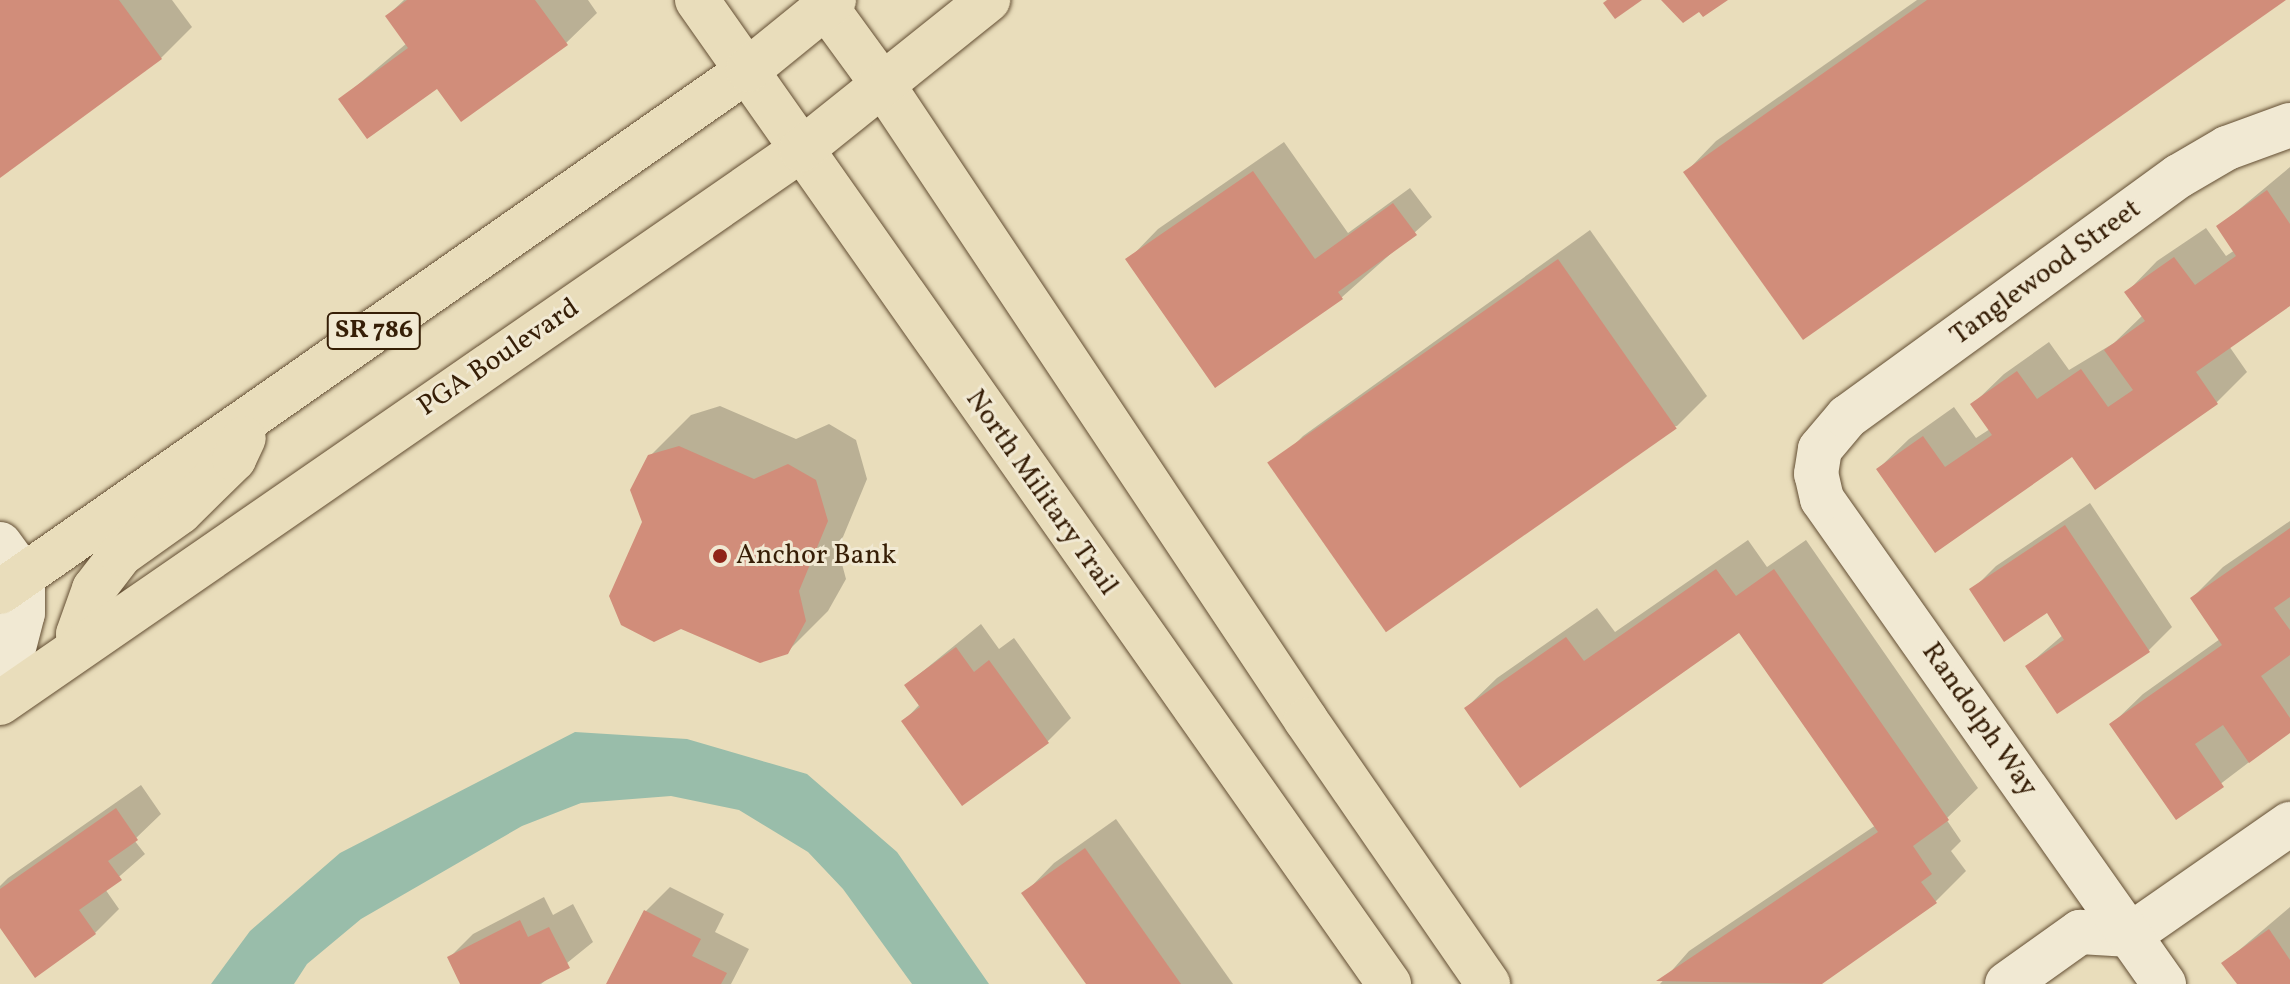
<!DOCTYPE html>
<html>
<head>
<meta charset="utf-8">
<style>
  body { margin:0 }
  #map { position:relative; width:2290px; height:984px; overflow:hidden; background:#e9ddbb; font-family:Vollkorn,serif }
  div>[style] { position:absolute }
  .water>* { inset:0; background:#99bdaa }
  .shadow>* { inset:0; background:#0003 }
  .building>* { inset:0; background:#d18d7a; transform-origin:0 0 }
  .roads { filter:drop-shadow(0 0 2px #634e33) drop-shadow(0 0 2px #634e33) }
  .minor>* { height:44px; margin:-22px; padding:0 22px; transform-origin:22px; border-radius:22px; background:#f1e9d3 }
  .major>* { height:44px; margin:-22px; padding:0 22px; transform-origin:22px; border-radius:22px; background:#e9ddbb }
  .dots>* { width:22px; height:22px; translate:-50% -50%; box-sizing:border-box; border:4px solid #f1e9d3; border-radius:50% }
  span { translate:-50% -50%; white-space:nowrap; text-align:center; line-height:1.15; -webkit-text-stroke:6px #f1e9d3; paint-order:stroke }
  .shield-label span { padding:2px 6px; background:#f1e9d3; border:2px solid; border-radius:6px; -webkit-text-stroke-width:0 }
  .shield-label { font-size:26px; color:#361e06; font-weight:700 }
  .street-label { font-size:28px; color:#361e06 }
  .poi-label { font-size:28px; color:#361e06 }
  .left { translate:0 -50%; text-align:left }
</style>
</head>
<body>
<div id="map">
  <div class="water">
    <i style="clip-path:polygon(575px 732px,687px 739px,807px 774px,897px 852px,989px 984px,912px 984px,843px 889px,808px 852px,739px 810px,671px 796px,581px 803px,522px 826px,361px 919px,307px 964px,294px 984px,211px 984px,250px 931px,340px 853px)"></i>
  </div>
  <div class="shadow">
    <i style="clip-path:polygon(0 0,172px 0,192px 27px,161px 58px,0 175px)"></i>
    <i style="clip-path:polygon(404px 0,588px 0,597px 13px,566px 43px,437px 86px,341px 99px,407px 43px,387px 16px)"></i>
    <i style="clip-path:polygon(1917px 0,2282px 0,1686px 172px,1716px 141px)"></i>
    <i style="clip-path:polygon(1284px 142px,1348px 233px,1410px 188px,1432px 217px,1341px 298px,1128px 260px,1158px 229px)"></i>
    <i style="clip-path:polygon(2290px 167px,2290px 304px,2229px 346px,2247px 372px,2217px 402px,2072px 454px,1935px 550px,1878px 469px,1909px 439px,1954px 407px,1976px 438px,1990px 429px,1973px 404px,2004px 374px,2049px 342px,2069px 370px,2114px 343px,2143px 315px,2127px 292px,2157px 261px,2206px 228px,2226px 256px,2235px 250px,2218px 227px)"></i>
    <i style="clip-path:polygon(1590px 230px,1707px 396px,1677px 426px,1273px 466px,1303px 436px)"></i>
    <i style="clip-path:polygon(720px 406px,796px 439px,829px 424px,856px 440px,867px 479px,838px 549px,846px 579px,828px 611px,787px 652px,644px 522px,650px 456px,691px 415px)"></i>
    <i style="clip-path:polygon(2090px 503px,2172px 627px,2148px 651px,2027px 666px,2063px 635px,2047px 610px,1972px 590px,1996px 566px)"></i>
    <i style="clip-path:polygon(2290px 521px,2290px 731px,2177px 817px,2112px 724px,2143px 694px,2220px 639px,2192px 598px,2223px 567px)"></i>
    <i style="clip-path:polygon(1748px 540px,1767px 567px,1806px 540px,1978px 788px,1946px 819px,1961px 841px,1951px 851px,1966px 871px,1936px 901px,1819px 984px,1660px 984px,1689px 951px,1876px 825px,1740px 630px,1466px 708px,1497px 678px,1597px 608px,1615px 632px)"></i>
    <i style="clip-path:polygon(981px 624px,999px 649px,1014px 638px,1071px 718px,1047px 742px,904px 721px,920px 704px,906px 685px)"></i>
    <i style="clip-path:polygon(141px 785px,161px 814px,134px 840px,145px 854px,105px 889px,119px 909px,95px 933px,0 925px,0 886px,8px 878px)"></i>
    <i style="clip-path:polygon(1116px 819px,1233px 984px,1088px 984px,1024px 894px,1054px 863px)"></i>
    <i style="clip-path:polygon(670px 887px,724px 914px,715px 932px,749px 949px,731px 984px,608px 984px,646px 911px)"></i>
    <i style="clip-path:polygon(544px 897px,553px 915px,573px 904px,593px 942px,541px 984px,463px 984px,449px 958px,473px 934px)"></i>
    <i style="clip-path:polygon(2290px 907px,2290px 984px,2239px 984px,2224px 963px)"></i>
  </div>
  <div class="building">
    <i style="clip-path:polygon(0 0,119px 0,162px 59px,0 178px)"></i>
    <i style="clip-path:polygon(407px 0,535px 0,568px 45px,461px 122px,437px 89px,367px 139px,338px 99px,408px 48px,385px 16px)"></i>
    <i style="clip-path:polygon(1607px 0,1642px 0,1615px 19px,1603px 3px)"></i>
    <i style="clip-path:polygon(1661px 0,1728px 0,1703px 17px,1699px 12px,1683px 23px)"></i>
    <i style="clip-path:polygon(1927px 0,2286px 0,1803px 340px,1683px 172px)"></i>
    <i style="clip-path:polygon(1253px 171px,1315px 259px,1393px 203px,1417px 235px,1338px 292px,1343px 299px,1215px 388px,1125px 259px)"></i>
    <i style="clip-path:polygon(2267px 190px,2290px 224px,2290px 306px,2196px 372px,2218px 404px,2095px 490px,2072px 457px,1935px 553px,1876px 469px,1923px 436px,1945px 467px,1992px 435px,1970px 404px,2017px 371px,2037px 399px,2081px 369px,2108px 407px,2133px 390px,2104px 350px,2145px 321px,2124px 292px,2174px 257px,2195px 285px,2236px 256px,2216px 226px)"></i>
    <i style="left:1558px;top:259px;width:207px;height:355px;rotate:55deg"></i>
    <i style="clip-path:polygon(679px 446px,754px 479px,788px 464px,816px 480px,828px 521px,799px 591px,806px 621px,788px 654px,760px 663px,681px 629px,654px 642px,621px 625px,609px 596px,642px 522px,630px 490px,648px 455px)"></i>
    <i style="clip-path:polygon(2065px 525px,2150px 652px,2057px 714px,2025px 666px,2064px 640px,2047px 613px,2004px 642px,1969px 589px)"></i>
    <i style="clip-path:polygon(2290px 528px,2290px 597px,2274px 608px,2290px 630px,2290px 655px,2261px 676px,2290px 718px,2290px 733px,2249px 763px,2223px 725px,2195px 744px,2224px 787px,2176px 820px,2109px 724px,2222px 645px,2190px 598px)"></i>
    <i style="clip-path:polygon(1716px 569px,1736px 596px,1774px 569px,1949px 820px,1913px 846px,1932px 874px,1921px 882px,1937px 903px,1822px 984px,1656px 981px,1878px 832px,1739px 633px,1520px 788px,1464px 708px,1566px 637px,1584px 661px)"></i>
    <i style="clip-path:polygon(956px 647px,974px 672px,989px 660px,1049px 743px,962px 806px,901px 721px,920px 707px,904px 685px)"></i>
    <i style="clip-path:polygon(116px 808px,138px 840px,108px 861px,122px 880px,79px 910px,96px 934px,35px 978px,0 928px,0 889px)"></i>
    <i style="clip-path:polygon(1085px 848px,1181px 984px,1086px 984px,1021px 893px)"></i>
    <i style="clip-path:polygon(644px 910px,701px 939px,692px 956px,727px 973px,721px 984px,606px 984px)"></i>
    <i style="clip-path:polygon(520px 920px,528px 937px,549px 927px,570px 968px,539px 984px,460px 984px,447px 957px)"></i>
    <i style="clip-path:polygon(2269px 929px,2290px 960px,2290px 984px,2237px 984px,2221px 963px)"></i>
  </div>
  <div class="roads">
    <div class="minor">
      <i style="left:0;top:544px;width:39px;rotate:54deg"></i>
      <i style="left:23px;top:576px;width:37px;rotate:90deg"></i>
      <i style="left:23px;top:613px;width:92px;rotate:104.5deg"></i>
      <i style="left:2007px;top:984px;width:90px;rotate:-35.5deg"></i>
      <i style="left:2080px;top:932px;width:50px;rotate:3.4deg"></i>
      <i style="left:2130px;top:935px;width:195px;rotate:-34.8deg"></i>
      <i style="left:2164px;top:984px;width:593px;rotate:-125.19deg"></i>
      <i style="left:1822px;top:499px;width:26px;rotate:-103deg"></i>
      <i style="left:1816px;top:474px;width:25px;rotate:-81deg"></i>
      <i style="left:1820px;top:449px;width:42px;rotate:-49.8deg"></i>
      <i style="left:1847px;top:417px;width:410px;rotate:-36deg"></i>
      <i style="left:2179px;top:176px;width:56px;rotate:-30.3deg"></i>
      <i style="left:2227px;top:148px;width:67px;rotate:-20.1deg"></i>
    </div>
    <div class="major">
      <i style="left:697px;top:0;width:1203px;rotate:54.88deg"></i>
      <i style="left:821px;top:0;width:105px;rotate:53.9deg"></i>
      <i style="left:883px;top:85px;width:763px;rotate:56.33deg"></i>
      <i style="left:1306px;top:720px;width:321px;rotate:55.4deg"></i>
      <i style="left:0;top:592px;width:912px;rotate:-34.91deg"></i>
      <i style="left:748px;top:70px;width:111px;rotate:-39.1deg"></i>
      <i style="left:80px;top:646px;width:12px;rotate:-99deg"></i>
      <i style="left:78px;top:634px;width:48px;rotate:-70.4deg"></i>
      <i style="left:94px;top:589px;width:44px;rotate:-52.4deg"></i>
      <i style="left:121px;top:554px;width:72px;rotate:-35.4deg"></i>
      <i style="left:180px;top:512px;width:76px;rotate:-44.5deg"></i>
      <i style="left:234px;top:459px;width:23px;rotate:-65deg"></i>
      <i style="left:0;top:703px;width:973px;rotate:-34.62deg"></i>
      <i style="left:801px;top:150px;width:240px;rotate:-38.7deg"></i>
    </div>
  </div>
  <div class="dots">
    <i style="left:720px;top:556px;background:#8f2418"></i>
  </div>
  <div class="shield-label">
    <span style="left:374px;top:331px">SR 786</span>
  </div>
  <div class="street-label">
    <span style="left:2046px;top:273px;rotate:-36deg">Tanglewood Street</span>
    <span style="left:499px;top:358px;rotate:-34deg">PGA Boulevard</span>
    <span style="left:1041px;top:493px;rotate:55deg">North Military Trail</span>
    <span style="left:1979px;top:720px;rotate:55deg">Randolph Way</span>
  </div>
  <div class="poi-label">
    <span class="left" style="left:736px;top:556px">Anchor Bank</span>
  </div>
</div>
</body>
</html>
